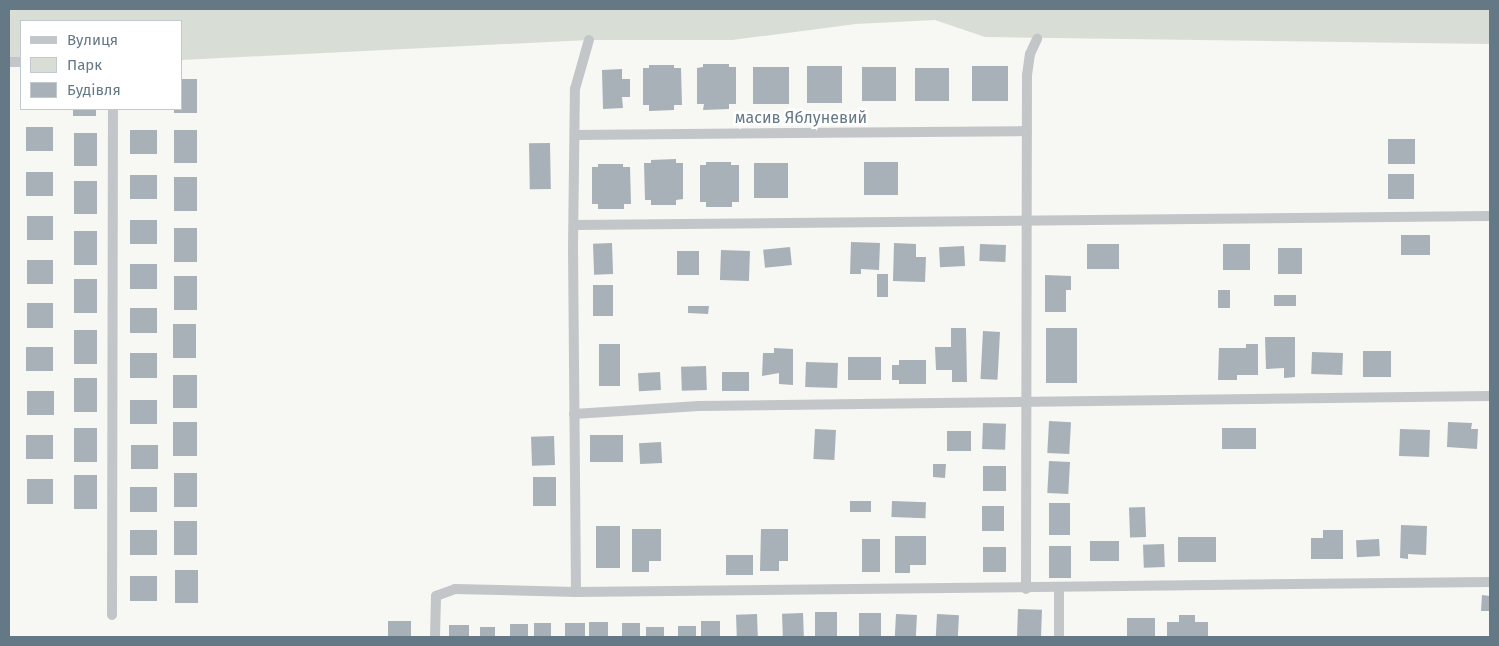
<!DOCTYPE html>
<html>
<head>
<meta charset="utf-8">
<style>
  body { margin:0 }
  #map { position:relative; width:1499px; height:646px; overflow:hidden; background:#f7f7f4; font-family:"Fira Sans",sans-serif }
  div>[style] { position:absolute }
  .green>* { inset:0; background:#d8ded5 }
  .building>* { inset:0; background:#a8b1b7; transform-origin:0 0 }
  .minor>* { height:10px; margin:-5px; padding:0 5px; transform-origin:5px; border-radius:5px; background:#c2c6c9 }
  span { translate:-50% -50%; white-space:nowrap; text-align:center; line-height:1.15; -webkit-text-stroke:5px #fff; paint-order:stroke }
  .street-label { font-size:16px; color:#657885 }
  .frame { position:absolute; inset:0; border:10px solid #657885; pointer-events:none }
  .legend { position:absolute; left:20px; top:20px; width:162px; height:90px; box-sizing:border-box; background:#fff; border:1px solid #c1c9ce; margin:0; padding:6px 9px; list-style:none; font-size:15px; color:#657885 }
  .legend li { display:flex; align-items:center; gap:10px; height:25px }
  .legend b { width:25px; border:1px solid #c1c9ce }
</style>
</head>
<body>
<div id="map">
  <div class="green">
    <i style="clip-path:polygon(9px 9px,1490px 9px,1490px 44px,985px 37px,935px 20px,856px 24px,732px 40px,589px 40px,181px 60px,181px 21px,21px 21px,21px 62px,9px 62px)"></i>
  </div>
  <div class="building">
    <i style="clip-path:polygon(703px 64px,729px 64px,729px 67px,736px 67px,736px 104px,729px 104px,729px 109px,703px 110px,704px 104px,697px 104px,697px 68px,703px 67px)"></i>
    <i style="clip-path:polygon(649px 65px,674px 65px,674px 68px,681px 68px,682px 105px,674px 105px,674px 110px,649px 111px,649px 105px,643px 105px,643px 68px,649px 68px)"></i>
    <i style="left:842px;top:66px;width:37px;height:35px;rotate:90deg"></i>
    <i style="left:972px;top:66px;width:36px;height:35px"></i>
    <i style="left:753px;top:67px;width:36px;height:37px"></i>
    <i style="left:862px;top:67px;width:34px;height:34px"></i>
    <i style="left:915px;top:68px;width:34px;height:33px"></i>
    <i style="clip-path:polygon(622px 69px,622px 79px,630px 79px,630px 97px,622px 97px,623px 108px,603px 109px,602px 70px)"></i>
    <i style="clip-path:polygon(181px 79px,197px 79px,197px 113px,174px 113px,174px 109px,181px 109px)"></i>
    <i style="left:73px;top:109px;width:23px;height:7px"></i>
    <i style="left:26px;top:127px;width:27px;height:24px"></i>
    <i style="left:130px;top:130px;width:27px;height:24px"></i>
    <i style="left:174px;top:130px;width:23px;height:33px"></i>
    <i style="left:74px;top:133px;width:23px;height:33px"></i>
    <i style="left:1388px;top:139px;width:27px;height:25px"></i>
    <i style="left:550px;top:143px;width:46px;height:21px;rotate:89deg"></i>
    <i style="clip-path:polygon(676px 159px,676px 163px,683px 163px,683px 199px,676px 200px,676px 205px,651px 205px,651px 200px,645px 200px,644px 163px,651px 163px,651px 160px)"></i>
    <i style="clip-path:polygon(706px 162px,731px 162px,731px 165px,739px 165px,739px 202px,732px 202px,732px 207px,706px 207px,706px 202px,700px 202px,700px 165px,706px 165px)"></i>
    <i style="left:864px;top:162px;width:34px;height:33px"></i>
    <i style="left:754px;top:163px;width:34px;height:35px"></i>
    <i style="clip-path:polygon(598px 164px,623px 164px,623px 167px,630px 167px,631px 204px,624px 204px,624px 209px,598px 209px,598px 204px,592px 204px,592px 167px,598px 167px)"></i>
    <i style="left:26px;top:172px;width:27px;height:24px"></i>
    <i style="left:1388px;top:174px;width:26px;height:25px"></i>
    <i style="left:130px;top:175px;width:27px;height:24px"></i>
    <i style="left:197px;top:177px;width:34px;height:23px;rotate:90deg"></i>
    <i style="left:74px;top:181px;width:23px;height:33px"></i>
    <i style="left:27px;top:216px;width:26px;height:24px"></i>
    <i style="left:130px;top:220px;width:27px;height:24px"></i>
    <i style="left:174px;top:228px;width:23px;height:34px"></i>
    <i style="left:74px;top:231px;width:23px;height:34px"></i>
    <i style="left:1401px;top:235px;width:29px;height:20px"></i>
    <i style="clip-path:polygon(851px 242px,880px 243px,879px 270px,861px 269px,861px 274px,850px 274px)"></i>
    <i style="left:612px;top:243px;width:31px;height:19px;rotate:88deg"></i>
    <i style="clip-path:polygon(894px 243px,916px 244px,916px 257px,926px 257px,925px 282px,893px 281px)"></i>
    <i style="left:980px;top:244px;width:26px;height:17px;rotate:2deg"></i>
    <i style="left:1087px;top:244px;width:32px;height:25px"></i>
    <i style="left:1223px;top:244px;width:27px;height:26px"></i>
    <i style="left:964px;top:246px;width:20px;height:25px;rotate:87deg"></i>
    <i style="left:790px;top:247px;width:18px;height:27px;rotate:84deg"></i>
    <i style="left:1278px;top:248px;width:24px;height:26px"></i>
    <i style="left:721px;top:250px;width:29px;height:30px;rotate:2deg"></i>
    <i style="left:677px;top:251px;width:22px;height:24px"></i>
    <i style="left:27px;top:260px;width:26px;height:24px"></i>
    <i style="left:130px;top:264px;width:27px;height:25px"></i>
    <i style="left:877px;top:274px;width:11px;height:23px"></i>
    <i style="clip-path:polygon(1045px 275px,1071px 276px,1071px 290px,1066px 290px,1066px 312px,1045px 312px)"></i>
    <i style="left:197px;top:276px;width:34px;height:23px;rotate:90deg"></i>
    <i style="left:97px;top:279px;width:34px;height:23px;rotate:90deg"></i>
    <i style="left:593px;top:285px;width:20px;height:31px"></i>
    <i style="left:1218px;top:290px;width:12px;height:18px"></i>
    <i style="left:1274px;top:295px;width:22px;height:11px"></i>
    <i style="left:27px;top:303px;width:26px;height:25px"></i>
    <i style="clip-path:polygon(688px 306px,709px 306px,708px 314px,688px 313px)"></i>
    <i style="left:130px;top:308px;width:27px;height:25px"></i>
    <i style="left:173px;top:324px;width:23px;height:34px"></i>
    <i style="clip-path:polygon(951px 328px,966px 328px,967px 382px,952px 382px,952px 370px,936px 370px,935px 347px,951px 347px)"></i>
    <i style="left:1046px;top:328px;width:31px;height:55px"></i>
    <i style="left:74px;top:330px;width:23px;height:34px"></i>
    <i style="left:983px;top:331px;width:17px;height:48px;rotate:3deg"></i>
    <i style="clip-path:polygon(1265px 337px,1295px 337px,1295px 377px,1284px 378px,1284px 368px,1266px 369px)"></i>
    <i style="left:599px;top:344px;width:21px;height:42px"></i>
    <i style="clip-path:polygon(1246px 344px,1258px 344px,1258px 375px,1237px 375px,1237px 380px,1218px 380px,1219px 348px,1246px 348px)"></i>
    <i style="left:26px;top:347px;width:27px;height:24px"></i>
    <i style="clip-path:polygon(774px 348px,793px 349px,793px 385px,779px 384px,779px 373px,762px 376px,763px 353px,774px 353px)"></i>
    <i style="left:1363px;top:351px;width:28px;height:26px"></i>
    <i style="left:1312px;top:352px;width:31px;height:22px;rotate:2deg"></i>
    <i style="left:130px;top:353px;width:27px;height:25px"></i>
    <i style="left:848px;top:357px;width:33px;height:23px"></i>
    <i style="clip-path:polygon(899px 360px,926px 360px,926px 384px,899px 384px,899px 380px,892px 380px,892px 365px,899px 365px)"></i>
    <i style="left:806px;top:362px;width:32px;height:25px;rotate:2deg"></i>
    <i style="left:706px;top:366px;width:24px;height:25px;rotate:88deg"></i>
    <i style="left:660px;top:372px;width:18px;height:22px;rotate:87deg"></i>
    <i style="left:749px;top:372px;width:19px;height:27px;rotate:90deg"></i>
    <i style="left:173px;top:375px;width:24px;height:33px"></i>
    <i style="left:74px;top:378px;width:23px;height:34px"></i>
    <i style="left:27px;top:391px;width:27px;height:24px"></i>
    <i style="left:130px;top:400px;width:27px;height:24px"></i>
    <i style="left:1049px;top:421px;width:22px;height:32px;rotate:3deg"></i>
    <i style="left:197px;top:422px;width:34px;height:24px;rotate:90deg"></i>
    <i style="clip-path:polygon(1448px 422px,1472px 423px,1471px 429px,1478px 429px,1477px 449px,1447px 447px)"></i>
    <i style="left:983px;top:423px;width:23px;height:26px;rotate:2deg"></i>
    <i style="left:97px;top:428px;width:34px;height:23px;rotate:90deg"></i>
    <i style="left:1256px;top:428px;width:21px;height:34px;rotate:90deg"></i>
    <i style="left:815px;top:429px;width:21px;height:30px;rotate:3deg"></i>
    <i style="left:1400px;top:429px;width:30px;height:27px;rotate:2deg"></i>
    <i style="left:947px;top:431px;width:24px;height:20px"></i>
    <i style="left:26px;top:435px;width:27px;height:24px"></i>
    <i style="left:623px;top:435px;width:27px;height:33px;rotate:90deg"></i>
    <i style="left:554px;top:436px;width:29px;height:23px;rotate:88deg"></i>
    <i style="left:661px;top:442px;width:21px;height:22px;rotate:87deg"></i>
    <i style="left:131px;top:445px;width:27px;height:24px"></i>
    <i style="left:1049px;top:461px;width:21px;height:32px;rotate:3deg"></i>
    <i style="clip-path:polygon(933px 464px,946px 464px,945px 478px,933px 477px)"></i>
    <i style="left:983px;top:466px;width:23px;height:25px"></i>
    <i style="left:174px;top:473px;width:23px;height:34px"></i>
    <i style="left:74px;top:475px;width:23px;height:34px"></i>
    <i style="left:556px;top:477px;width:29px;height:23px;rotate:90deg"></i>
    <i style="left:27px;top:479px;width:26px;height:25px"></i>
    <i style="left:130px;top:487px;width:27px;height:25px"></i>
    <i style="left:850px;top:501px;width:21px;height:11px"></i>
    <i style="left:892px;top:501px;width:34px;height:16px;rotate:2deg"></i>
    <i style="left:1049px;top:503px;width:21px;height:32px"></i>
    <i style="left:982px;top:506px;width:22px;height:25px"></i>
    <i style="left:1145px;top:507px;width:30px;height:16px;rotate:88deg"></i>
    <i style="left:197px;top:521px;width:34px;height:23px;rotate:90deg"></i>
    <i style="clip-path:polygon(1401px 525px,1427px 526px,1426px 555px,1408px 554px,1408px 559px,1400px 558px)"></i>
    <i style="left:596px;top:526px;width:24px;height:42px"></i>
    <i style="clip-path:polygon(632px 529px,661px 529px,661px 561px,649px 561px,649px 572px,632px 572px)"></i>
    <i style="clip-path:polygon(761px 529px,788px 529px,788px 561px,779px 561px,779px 571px,760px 571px)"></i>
    <i style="left:157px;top:530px;width:25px;height:27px;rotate:90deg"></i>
    <i style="clip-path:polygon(1323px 530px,1343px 530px,1343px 559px,1311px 559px,1311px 538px,1323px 538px)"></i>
    <i style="clip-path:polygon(895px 536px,926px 536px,926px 565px,910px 565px,910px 573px,895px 573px)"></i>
    <i style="left:1178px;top:537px;width:38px;height:25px"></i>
    <i style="left:862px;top:539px;width:18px;height:33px"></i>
    <i style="left:1379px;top:539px;width:17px;height:23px;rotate:87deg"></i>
    <i style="left:1119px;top:541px;width:20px;height:29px;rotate:90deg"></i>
    <i style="left:1164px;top:544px;width:23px;height:21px;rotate:88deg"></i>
    <i style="left:1049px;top:546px;width:22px;height:32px"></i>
    <i style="left:983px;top:547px;width:23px;height:25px"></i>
    <i style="left:726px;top:555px;width:27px;height:20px"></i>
    <i style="left:175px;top:570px;width:23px;height:33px"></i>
    <i style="left:130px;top:576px;width:27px;height:25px"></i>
    <i style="clip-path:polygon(1482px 595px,1490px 596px,1490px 611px,1481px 611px)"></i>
    <i style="left:1018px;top:609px;width:24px;height:28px;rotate:2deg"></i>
    <i style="left:837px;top:612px;width:25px;height:22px;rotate:90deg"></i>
    <i style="left:803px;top:613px;width:24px;height:21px;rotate:88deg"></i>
    <i style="left:859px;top:613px;width:22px;height:24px"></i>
    <i style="left:757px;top:614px;width:23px;height:21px;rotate:88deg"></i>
    <i style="left:896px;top:614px;width:21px;height:23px;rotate:3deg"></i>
    <i style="left:937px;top:614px;width:22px;height:23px;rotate:3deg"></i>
    <i style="clip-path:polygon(1179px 615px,1195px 615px,1195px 622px,1208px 622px,1208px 637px,1167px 637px,1167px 622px,1179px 622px)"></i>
    <i style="left:1127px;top:618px;width:28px;height:18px"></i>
    <i style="left:388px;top:621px;width:23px;height:16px"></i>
    <i style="left:701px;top:621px;width:19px;height:16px"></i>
    <i style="left:589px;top:622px;width:19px;height:15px"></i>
    <i style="left:534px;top:623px;width:17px;height:14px"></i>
    <i style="left:565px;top:623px;width:20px;height:14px"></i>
    <i style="left:622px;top:623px;width:18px;height:14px"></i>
    <i style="left:510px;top:624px;width:18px;height:13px"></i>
    <i style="left:449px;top:625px;width:20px;height:12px"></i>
    <i style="left:678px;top:626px;width:18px;height:11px"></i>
    <i style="left:480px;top:627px;width:15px;height:10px"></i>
    <i style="left:646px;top:627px;width:18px;height:10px"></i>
  </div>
  <div class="minor">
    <i style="left:9px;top:62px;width:12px"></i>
    <i style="left:575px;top:135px;width:452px;rotate:-0.5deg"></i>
    <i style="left:575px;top:225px;width:915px;rotate:-0.56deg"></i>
    <i style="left:574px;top:414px;width:125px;rotate:-3.7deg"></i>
    <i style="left:699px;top:406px;width:791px;rotate:-0.72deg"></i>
    <i style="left:1026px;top:589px;width:514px;rotate:-89.89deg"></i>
    <i style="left:1027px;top:75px;width:21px;rotate:-82deg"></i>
    <i style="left:1030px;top:54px;width:17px;rotate:-65deg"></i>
    <i style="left:576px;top:592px;width:345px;rotate:-90.5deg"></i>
    <i style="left:573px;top:247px;width:158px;rotate:-89.3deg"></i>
    <i style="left:575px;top:89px;width:51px;rotate:-74.1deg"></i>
    <i style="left:112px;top:615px;width:506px;rotate:-89.89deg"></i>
    <i style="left:435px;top:637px;width:41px;rotate:-88.6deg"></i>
    <i style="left:436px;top:596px;width:20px;rotate:-20deg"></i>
    <i style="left:455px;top:589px;width:121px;rotate:1.4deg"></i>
    <i style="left:576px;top:592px;width:914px;rotate:-0.63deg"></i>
    <i style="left:1059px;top:637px;width:49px;rotate:-90deg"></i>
  </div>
  <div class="street-label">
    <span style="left:801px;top:118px">масив Яблуневий</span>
  </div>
  <div class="frame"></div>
  <ul class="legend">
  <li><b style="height:6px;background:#c2c6c9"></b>Вулиця</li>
  <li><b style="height:14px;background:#d8ded5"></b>Парк</li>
  <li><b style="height:14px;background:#a8b1b7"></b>Будівля</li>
  </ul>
</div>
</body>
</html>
